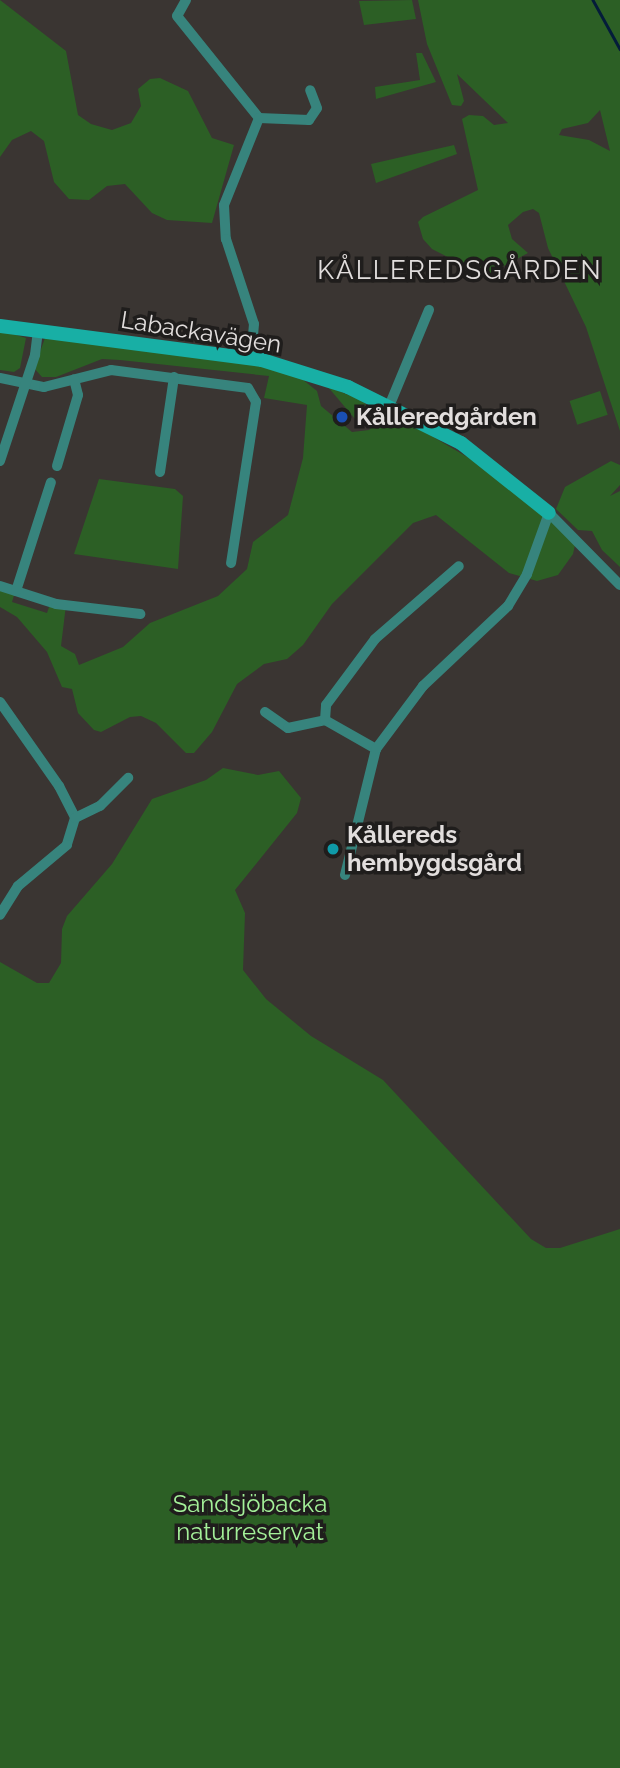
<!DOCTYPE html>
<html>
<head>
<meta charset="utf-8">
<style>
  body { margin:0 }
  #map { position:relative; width:620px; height:1768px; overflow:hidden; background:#3a3532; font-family:Raleway,sans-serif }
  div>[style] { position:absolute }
  .green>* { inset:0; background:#2c5f25; transform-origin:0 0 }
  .stream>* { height:2.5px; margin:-1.25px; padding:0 1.25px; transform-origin:1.25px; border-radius:1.25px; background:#041c3a }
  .street>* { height:10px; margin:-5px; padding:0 5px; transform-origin:5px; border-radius:5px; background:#37847d }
  .secondary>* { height:14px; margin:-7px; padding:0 7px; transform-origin:7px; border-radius:7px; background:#18afa5 }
  .dots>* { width:19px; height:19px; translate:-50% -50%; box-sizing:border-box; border:4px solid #1f1d1c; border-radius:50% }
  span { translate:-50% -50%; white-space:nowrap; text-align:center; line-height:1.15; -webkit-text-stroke:7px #1f1d1c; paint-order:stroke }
  .street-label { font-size:24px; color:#e2dedd }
  .poi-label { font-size:24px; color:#e2dedd; font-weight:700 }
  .left { translate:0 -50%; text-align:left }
  .park-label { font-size:24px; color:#a4f199 }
  .neighbourhood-label { font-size:26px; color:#e2dedd; letter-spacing:2px }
</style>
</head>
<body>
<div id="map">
  <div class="green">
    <i style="clip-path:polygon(0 0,66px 51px,78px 115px,91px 124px,112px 130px,131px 123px,141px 106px,138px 89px,150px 79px,160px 78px,188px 91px,212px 138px,234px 145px,212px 223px,167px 220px,152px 213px,125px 184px,107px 186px,89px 200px,69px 199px,54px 182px,44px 141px,31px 131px,12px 140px,0 157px)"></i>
    <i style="clip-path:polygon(412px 0,416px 19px,364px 25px,359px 1px)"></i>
    <i style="clip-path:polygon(evenodd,418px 0,620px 0,620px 431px,586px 327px,548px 248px,539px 213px,533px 209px,523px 212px,508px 225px,512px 239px,528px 253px,485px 276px,432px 249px,423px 239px,418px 222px,423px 217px,478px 190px,462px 119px,469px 115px,483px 116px,494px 125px,508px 123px,457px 74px,464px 101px,461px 106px,452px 105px,427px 44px,418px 0,600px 110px,610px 151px,589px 140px,559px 135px,562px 129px,588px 123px,600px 110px)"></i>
    <i style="clip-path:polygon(416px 53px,422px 53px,436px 82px,376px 99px,375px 87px,420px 80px)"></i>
    <i style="clip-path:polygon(454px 145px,457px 154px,376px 183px,371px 164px)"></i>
    <i style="clip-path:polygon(0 330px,26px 338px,20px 368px,14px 372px,0 370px)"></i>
    <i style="clip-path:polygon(45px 338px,241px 360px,297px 375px,317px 391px,321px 406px,352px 432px,369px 430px,389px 411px,474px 461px,555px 524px,575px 545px,573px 554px,558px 575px,537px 581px,509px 573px,436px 515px,413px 523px,332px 604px,303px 645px,287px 659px,264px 664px,237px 684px,212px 732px,194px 753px,186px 753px,156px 723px,141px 716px,130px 717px,101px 732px,94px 730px,78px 713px,72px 689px,62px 687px,47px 652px,17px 617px,0 607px,0 587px,15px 592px,12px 602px,47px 613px,50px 604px,66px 605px,61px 646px,75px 654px,79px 665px,123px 647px,150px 623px,218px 596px,247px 569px,253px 542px,288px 515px,303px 458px,307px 405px,264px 398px,269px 376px,120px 360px,102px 359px,56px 377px,42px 377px,34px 368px)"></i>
    <i style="clip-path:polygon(328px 387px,364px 401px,369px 416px,355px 419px)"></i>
    <i style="left:600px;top:391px;width:25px;height:32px;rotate:72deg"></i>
    <i style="clip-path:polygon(611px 461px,620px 465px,620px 485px,610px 496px,620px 491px,620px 567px,602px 550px,592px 531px,578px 530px,556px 509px,565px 487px)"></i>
    <i style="clip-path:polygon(99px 479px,175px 489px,183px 496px,178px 569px,74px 554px)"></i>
    <i style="clip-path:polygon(223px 768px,258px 775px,279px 771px,301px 798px,297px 813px,235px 890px,245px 913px,243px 970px,266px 999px,311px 1036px,383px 1080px,531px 1239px,546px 1248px,560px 1248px,620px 1229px,620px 1768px,0 1768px,0 962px,37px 983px,49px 983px,61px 963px,62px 929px,67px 916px,112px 864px,152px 799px,206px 780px)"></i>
  </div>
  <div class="stream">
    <i style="left:593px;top:0;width:56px;rotate:61.1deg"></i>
  </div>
  <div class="street">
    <i style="left:186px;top:0;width:18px;rotate:119deg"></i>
    <i style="left:177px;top:16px;width:131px;rotate:51.2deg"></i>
    <i style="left:259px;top:118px;width:94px;rotate:111.9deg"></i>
    <i style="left:224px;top:205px;width:34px;rotate:87deg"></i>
    <i style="left:226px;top:239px;width:89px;rotate:71.8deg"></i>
    <i style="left:254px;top:324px;width:35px;rotate:95deg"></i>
    <i style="left:259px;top:118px;width:50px;rotate:2.3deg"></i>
    <i style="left:309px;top:120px;width:14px;rotate:-56deg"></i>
    <i style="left:317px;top:108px;width:19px;rotate:-111deg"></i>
    <i style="left:0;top:378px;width:45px;rotate:11.6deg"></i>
    <i style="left:44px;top:387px;width:69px;rotate:-14.2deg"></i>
    <i style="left:111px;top:370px;width:138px;rotate:7.5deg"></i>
    <i style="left:248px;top:388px;width:16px;rotate:60deg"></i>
    <i style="left:256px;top:402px;width:163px;rotate:98.8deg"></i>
    <i style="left:390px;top:404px;width:102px;rotate:-67.5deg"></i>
    <i style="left:0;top:461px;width:112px;rotate:-71.7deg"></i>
    <i style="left:35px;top:355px;width:24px;rotate:-83deg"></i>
    <i style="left:57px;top:466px;width:74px;rotate:-73.5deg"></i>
    <i style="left:78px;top:395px;width:16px;rotate:-104deg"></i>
    <i style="left:160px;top:472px;width:96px;rotate:-81.6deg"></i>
    <i style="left:0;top:586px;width:59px;rotate:17.8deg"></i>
    <i style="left:56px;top:604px;width:85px;rotate:6.8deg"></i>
    <i style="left:16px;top:591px;width:114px;rotate:-72.2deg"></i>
    <i style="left:0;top:702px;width:103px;rotate:54.9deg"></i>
    <i style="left:59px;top:786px;width:36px;rotate:63deg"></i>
    <i style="left:75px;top:818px;width:28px;rotate:107deg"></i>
    <i style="left:67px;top:845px;width:64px;rotate:140.1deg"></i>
    <i style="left:18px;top:886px;width:34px;rotate:122deg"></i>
    <i style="left:265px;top:712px;width:28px;rotate:35deg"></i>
    <i style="left:288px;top:728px;width:38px;rotate:-12deg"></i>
    <i style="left:325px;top:720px;width:59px;rotate:29.6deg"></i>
    <i style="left:325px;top:720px;width:15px;rotate:-86deg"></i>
    <i style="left:326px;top:705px;width:82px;rotate:-53.4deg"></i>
    <i style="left:375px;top:639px;width:111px;rotate:-41deg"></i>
    <i style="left:75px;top:818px;width:28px;rotate:-26deg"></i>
    <i style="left:100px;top:806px;width:40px;rotate:-45deg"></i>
    <i style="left:345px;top:875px;width:130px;rotate:-76.2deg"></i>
    <i style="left:376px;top:749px;width:79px;rotate:-53.3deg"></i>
    <i style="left:423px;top:686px;width:117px;rotate:-43.3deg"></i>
    <i style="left:508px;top:606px;width:37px;rotate:-59deg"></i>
    <i style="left:527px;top:574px;width:65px;rotate:-70.2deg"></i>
    <i style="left:549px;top:513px;width:101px;rotate:45.4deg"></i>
  </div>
  <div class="secondary">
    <i style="left:0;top:326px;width:264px;rotate:7.4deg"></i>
    <i style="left:262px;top:360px;width:90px;rotate:17.4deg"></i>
    <i style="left:348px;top:387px;width:126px;rotate:26.4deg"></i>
    <i style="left:461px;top:443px;width:112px;rotate:38.5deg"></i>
  </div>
  <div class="dots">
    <i style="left:342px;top:417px;background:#1a4fb4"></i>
    <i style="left:333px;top:849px;background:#0f9aa8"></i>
  </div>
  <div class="street-label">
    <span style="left:201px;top:332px;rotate:9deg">Labackavägen</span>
  </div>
  <div class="poi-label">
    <span class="left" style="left:356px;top:417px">Kålleredgården</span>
    <span class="left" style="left:347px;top:849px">Kållereds<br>hembygdsgård</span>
  </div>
  <div class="park-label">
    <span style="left:250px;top:1518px">Sandsjöbacka<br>naturreservat</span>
  </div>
  <div class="neighbourhood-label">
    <span style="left:460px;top:271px">KÅLLEREDSGÅRDEN</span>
  </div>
</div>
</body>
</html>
